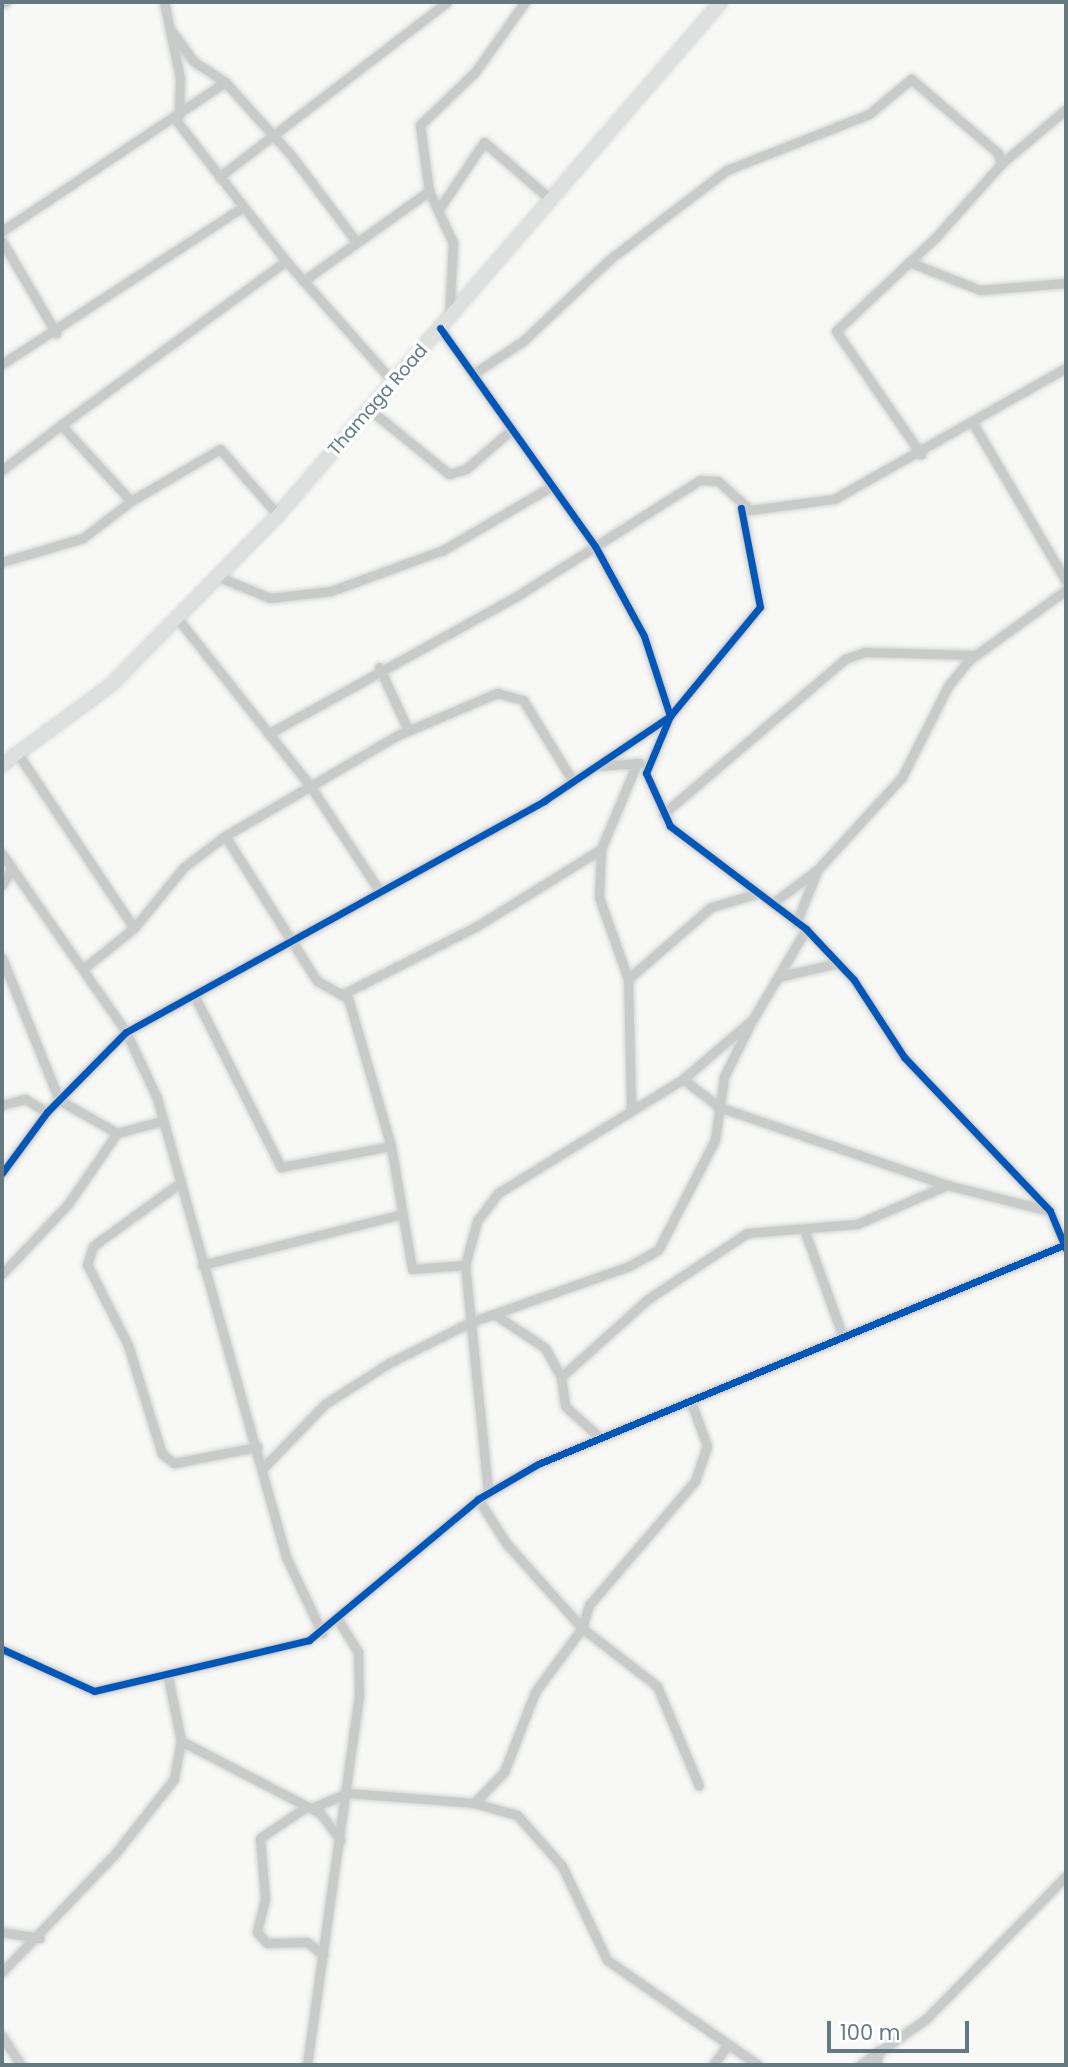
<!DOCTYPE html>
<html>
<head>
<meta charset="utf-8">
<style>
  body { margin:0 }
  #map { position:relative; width:1068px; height:2067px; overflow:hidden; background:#f8f8f7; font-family:Poppins,sans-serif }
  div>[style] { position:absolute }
  .roads { filter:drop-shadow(0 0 2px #d3d4d4) drop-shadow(0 0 2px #d3d4d4) }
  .minor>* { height:9px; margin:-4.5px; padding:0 4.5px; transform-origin:4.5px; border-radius:4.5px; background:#c9cbcb }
  .secondary>* { height:12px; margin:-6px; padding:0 6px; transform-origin:6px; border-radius:6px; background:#dedfdf }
  .cycleway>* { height:7px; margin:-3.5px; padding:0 3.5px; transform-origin:3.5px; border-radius:3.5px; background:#0057b8 }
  span { translate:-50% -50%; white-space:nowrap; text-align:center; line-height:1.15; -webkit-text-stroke:7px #fff; paint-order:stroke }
  .street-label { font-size:18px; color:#657a80 }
  .frame { position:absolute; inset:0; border:4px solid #657a80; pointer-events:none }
  .scale { position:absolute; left:827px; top:2021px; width:142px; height:32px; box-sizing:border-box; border:4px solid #657a80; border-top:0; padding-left:9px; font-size:21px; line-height:24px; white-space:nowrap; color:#657a80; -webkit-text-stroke:5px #fff; paint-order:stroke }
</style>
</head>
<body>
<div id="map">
  <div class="roads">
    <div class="minor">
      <i style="left:164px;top:2px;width:78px;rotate:78.1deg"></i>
      <i style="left:180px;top:78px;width:38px;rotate:92deg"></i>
      <i style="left:2px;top:3px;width:4px;rotate:-14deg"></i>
      <i style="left:173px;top:33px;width:34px;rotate:54deg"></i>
      <i style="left:193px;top:61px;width:38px;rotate:33deg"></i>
      <i style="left:225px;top:82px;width:98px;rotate:47.9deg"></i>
      <i style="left:291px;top:155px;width:106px;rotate:53deg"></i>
      <i style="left:175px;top:119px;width:180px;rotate:52deg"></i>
      <i style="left:286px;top:261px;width:162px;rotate:48.5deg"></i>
      <i style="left:1001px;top:164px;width:85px;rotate:-40.2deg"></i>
      <i style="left:219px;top:177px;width:287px;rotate:-37.5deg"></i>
      <i style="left:439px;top:209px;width:81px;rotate:-56.1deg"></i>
      <i style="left:484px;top:142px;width:89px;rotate:40.9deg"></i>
      <i style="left:2px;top:231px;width:268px;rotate:-33.7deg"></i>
      <i style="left:2px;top:241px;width:107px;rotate:59.6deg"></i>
      <i style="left:909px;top:262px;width:76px;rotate:21.5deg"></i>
      <i style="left:980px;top:290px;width:86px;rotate:-4.7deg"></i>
      <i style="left:303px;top:281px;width:155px;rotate:-35.5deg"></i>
      <i style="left:449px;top:317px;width:74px;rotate:-86.9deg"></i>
      <i style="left:453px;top:243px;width:57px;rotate:-114.8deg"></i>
      <i style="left:429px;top:191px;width:67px;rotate:-97.8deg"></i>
      <i style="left:420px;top:125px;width:76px;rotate:-43.9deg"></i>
      <i style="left:475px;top:72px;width:86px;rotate:-54.5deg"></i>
      <i style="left:440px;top:328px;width:267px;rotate:54.6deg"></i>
      <i style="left:595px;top:546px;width:102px;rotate:61.4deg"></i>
      <i style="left:644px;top:636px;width:84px;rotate:72deg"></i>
      <i style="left:670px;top:716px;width:62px;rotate:112.8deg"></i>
      <i style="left:646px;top:773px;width:58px;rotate:65.6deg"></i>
      <i style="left:670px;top:826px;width:171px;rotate:37.1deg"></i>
      <i style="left:806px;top:929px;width:70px;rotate:46.7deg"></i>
      <i style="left:854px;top:980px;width:92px;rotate:57deg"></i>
      <i style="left:904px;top:1057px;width:212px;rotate:46.5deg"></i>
      <i style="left:1050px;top:1211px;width:41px;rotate:67.2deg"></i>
      <i style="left:2px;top:364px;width:288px;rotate:-33.1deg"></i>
      <i style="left:473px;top:374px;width:60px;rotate:-33.4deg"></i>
      <i style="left:523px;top:341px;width:120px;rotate:-43.3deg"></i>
      <i style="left:610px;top:259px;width:147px;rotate:-37.3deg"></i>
      <i style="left:727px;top:170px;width:153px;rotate:-21.5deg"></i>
      <i style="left:869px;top:114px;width:55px;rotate:-39.8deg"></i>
      <i style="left:911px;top:79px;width:114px;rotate:40.4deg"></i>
      <i style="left:998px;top:153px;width:11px;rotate:75deg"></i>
      <i style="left:1001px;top:164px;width:99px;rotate:131.7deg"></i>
      <i style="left:935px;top:238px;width:136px;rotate:136.8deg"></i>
      <i style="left:836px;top:331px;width:150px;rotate:55.4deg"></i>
      <i style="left:369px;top:409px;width:103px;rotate:39.1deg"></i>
      <i style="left:449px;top:474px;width:18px;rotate:-16deg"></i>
      <i style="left:466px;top:469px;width:60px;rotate:-40.9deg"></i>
      <i style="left:61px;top:425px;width:278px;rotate:-36.1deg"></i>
      <i style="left:974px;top:425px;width:181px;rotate:59.5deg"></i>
      <i style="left:2px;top:470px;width:74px;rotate:-37.3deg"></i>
      <i style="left:61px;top:425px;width:103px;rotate:47.4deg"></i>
      <i style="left:131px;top:501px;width:103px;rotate:-30.3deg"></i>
      <i style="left:220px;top:449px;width:88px;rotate:48.7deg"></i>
      <i style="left:2px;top:562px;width:84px;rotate:-16.5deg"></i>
      <i style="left:83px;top:538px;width:61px;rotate:-37.6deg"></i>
      <i style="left:219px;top:577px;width:55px;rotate:22.4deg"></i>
      <i style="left:270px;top:598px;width:61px;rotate:-6.5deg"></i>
      <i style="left:331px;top:591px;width:119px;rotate:-20.1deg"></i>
      <i style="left:443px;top:550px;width:126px;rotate:-30.4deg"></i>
      <i style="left:178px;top:619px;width:211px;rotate:51.6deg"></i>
      <i style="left:309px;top:784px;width:127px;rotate:56.6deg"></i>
      <i style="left:379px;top:667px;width:69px;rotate:65.3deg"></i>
      <i style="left:268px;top:734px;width:285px;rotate:-29deg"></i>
      <i style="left:517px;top:596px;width:217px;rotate:-32.4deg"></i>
      <i style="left:700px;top:480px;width:18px;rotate:3deg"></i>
      <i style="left:718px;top:481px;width:43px;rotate:42.2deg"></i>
      <i style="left:750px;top:510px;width:85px;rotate:-7.5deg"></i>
      <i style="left:834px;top:499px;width:266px;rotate:-29.5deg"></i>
      <i style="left:18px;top:754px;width:209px;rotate:56.3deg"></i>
      <i style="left:598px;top:766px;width:42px;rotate:-4.1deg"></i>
      <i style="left:663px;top:814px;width:239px;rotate:-40.4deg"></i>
      <i style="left:845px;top:659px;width:20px;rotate:-20deg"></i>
      <i style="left:864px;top:652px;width:112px;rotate:1.5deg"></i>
      <i style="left:225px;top:836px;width:172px;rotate:57.6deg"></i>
      <i style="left:317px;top:981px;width:35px;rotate:29deg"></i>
      <i style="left:348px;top:998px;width:154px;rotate:73.8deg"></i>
      <i style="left:391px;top:1146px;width:125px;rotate:80.3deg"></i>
      <i style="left:412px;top:1269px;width:53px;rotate:-4.3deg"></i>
      <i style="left:2px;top:854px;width:217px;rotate:55.1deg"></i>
      <i style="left:126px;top:1032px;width:73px;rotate:64.8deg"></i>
      <i style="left:157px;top:1098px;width:479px;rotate:74.3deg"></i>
      <i style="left:287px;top:1559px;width:82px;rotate:64.7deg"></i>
      <i style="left:2px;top:885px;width:20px;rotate:-60deg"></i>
      <i style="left:773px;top:903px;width:56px;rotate:-37.1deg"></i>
      <i style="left:818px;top:869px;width:125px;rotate:-47.6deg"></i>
      <i style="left:902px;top:777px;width:102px;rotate:-63.2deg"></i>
      <i style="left:948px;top:686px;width:33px;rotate:-51deg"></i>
      <i style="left:969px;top:660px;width:120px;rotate:-35.8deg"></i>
      <i style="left:796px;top:923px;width:56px;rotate:-68deg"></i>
      <i style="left:2px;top:958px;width:153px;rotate:68.1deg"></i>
      <i style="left:59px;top:1100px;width:67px;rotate:29.6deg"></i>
      <i style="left:117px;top:1133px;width:47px;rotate:-14.9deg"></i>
      <i style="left:83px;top:969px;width:65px;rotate:-38.8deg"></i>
      <i style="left:134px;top:928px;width:79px;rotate:-50.7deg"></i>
      <i style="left:184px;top:867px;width:51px;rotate:-37.1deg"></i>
      <i style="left:225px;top:836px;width:200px;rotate:-30.3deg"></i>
      <i style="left:398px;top:735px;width:108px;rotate:-23deg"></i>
      <i style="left:497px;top:693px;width:27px;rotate:15deg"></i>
      <i style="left:523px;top:700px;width:94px;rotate:58.5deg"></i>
      <i style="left:782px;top:976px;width:57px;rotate:-13.1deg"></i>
      <i style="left:628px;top:979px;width:110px;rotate:-40.9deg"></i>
      <i style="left:711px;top:907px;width:50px;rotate:-16.3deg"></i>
      <i style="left:345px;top:993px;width:148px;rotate:-26.9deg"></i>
      <i style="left:477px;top:926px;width:146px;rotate:-31.8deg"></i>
      <i style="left:195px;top:997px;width:191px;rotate:63.2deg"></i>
      <i style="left:281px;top:1167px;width:112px;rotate:-10.8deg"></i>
      <i style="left:683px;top:1079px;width:46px;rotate:37.9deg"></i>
      <i style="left:719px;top:1107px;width:241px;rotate:18.9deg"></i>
      <i style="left:947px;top:1185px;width:106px;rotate:14.2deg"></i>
      <i style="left:2px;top:1105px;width:24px;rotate:-15deg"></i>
      <i style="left:25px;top:1099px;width:26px;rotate:31deg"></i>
      <i style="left:631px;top:1107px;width:128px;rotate:-91.3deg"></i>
      <i style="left:628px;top:979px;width:87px;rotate:-109.5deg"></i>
      <i style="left:599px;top:897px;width:48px;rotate:-87.6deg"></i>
      <i style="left:601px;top:849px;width:93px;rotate:-67.3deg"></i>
      <i style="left:2px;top:1173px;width:76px;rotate:-53.6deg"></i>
      <i style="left:47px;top:1112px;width:112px;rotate:-45.4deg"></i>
      <i style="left:126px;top:1032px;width:478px;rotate:-28.9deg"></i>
      <i style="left:544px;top:801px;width:152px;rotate:-34deg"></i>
      <i style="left:670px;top:716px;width:141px;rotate:-50.5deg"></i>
      <i style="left:760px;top:607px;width:101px;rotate:-100.9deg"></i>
      <i style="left:177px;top:1185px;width:104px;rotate:144deg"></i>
      <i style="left:93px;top:1246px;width:19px;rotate:108deg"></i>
      <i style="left:87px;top:1264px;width:91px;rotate:63.2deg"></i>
      <i style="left:128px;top:1345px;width:114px;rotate:72.7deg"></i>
      <i style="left:162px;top:1454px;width:15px;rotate:37deg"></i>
      <i style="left:174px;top:1463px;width:85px;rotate:-10.9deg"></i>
      <i style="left:805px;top:1232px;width:112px;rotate:70.1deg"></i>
      <i style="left:202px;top:1265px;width:206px;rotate:-14.3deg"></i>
      <i style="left:2px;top:1274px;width:96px;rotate:-46.7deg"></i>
      <i style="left:68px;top:1204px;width:86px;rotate:-55.4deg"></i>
      <i style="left:494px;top:1314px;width:61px;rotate:33.7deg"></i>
      <i style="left:545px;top:1348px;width:33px;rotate:61deg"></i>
      <i style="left:561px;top:1377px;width:29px;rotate:82deg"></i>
      <i style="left:565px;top:1406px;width:45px;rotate:42.3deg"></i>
      <i style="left:561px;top:1377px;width:117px;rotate:-41.9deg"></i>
      <i style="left:648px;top:1299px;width:119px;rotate:-33.7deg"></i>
      <i style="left:747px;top:1233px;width:110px;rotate:-4.7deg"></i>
      <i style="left:857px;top:1224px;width:98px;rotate:-23.4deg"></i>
      <i style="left:263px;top:1468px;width:89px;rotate:-45.9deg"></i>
      <i style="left:325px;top:1404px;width:76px;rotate:-32.6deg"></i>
      <i style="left:389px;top:1363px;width:92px;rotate:-26.6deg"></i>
      <i style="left:471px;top:1322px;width:168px;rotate:-19.5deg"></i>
      <i style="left:629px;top:1266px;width:33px;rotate:-29deg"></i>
      <i style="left:658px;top:1250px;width:124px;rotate:-62.6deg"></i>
      <i style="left:715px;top:1140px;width:64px;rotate:-81.9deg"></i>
      <i style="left:724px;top:1077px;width:64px;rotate:-63.8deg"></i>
      <i style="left:488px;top:1491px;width:227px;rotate:-95.8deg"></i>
      <i style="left:465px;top:1265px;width:46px;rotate:-74.7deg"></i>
      <i style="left:477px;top:1221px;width:35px;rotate:-53deg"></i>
      <i style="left:498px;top:1193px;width:217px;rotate:-31.6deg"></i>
      <i style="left:683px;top:1079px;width:92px;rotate:-40.6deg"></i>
      <i style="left:753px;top:1019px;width:104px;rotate:-59.5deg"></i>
      <i style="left:478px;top:1499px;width:52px;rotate:57.5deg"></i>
      <i style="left:506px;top:1543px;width:114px;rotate:48.2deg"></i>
      <i style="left:582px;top:1628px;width:95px;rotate:37.7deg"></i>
      <i style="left:657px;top:1686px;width:108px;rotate:67.2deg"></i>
      <i style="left:2px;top:1649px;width:101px;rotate:24.5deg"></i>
      <i style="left:94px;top:1691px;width:221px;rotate:-13.3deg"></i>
      <i style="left:309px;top:1640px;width:220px;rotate:-39.8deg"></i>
      <i style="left:478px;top:1499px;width:69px;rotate:-30.3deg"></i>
      <i style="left:538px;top:1464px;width:572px;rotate:-22.62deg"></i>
      <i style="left:181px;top:1741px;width:157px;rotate:27.4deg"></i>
      <i style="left:320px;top:1813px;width:34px;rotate:53deg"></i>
      <i style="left:474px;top:1803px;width:43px;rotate:-45.9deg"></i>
      <i style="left:504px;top:1772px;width:86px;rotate:-68.8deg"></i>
      <i style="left:535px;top:1692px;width:79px;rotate:-53.7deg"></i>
      <i style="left:582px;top:1628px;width:24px;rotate:-73deg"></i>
      <i style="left:589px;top:1605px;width:163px;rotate:-49.5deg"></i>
      <i style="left:695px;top:1481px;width:37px;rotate:-71deg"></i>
      <i style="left:707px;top:1446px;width:47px;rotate:-110deg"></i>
      <i style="left:306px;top:1807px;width:55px;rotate:146deg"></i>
      <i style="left:260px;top:1838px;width:61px;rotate:85.3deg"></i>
      <i style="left:265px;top:1899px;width:34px;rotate:104deg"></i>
      <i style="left:257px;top:1932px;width:15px;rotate:48deg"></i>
      <i style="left:267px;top:1943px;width:40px;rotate:-1.4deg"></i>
      <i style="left:307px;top:1942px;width:21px;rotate:39deg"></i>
      <i style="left:312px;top:1808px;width:39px;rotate:-23deg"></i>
      <i style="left:348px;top:1793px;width:126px;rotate:4.5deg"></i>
      <i style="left:474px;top:1803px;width:45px;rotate:15.6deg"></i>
      <i style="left:517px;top:1815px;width:68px;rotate:48.6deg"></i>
      <i style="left:562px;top:1866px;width:104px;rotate:64.4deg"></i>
      <i style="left:607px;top:1960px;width:184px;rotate:34.8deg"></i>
      <i style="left:2px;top:1932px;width:38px;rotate:9deg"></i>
      <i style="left:2px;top:1972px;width:162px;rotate:-46.3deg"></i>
      <i style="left:114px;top:1855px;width:97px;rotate:-51.7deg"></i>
      <i style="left:174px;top:1779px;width:39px;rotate:-80deg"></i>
      <i style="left:181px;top:1741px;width:65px;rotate:-101.5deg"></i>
      <i style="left:2px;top:2036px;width:35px;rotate:57deg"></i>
      <i style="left:307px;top:2065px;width:372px;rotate:-82deg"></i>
      <i style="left:359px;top:1697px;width:45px;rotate:-91.3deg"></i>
      <i style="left:358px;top:1652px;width:36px;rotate:-122deg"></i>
      <i style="left:713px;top:2065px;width:22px;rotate:-54deg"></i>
      <i style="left:860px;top:2065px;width:80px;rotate:-34.9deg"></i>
      <i style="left:926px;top:2019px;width:200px;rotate:-45.6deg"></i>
      <i style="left:876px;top:2065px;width:15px;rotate:-79deg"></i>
    </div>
    <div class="secondary">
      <i style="left:2px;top:765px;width:135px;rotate:-36.3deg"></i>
      <i style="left:111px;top:685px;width:238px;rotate:-45.5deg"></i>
      <i style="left:278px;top:515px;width:678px;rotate:-49.19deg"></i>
    </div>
  </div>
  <div class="cycleway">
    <i style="left:440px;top:328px;width:267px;rotate:54.6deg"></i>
    <i style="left:595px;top:546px;width:102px;rotate:61.4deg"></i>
    <i style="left:644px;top:636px;width:84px;rotate:72deg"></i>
    <i style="left:670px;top:716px;width:62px;rotate:112.8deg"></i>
    <i style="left:646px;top:773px;width:58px;rotate:65.6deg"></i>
    <i style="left:670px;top:826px;width:171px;rotate:37.1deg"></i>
    <i style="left:806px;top:929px;width:70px;rotate:46.7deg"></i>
    <i style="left:854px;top:980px;width:92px;rotate:57deg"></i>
    <i style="left:904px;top:1057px;width:212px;rotate:46.5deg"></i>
    <i style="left:1050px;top:1211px;width:41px;rotate:67.2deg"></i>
    <i style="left:2px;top:1173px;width:76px;rotate:-53.6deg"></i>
    <i style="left:47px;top:1112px;width:112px;rotate:-45.4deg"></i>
    <i style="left:126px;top:1032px;width:478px;rotate:-28.9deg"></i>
    <i style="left:544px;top:801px;width:152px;rotate:-34deg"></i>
    <i style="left:670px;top:716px;width:141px;rotate:-50.5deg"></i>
    <i style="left:760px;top:607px;width:101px;rotate:-100.9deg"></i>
    <i style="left:2px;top:1649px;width:101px;rotate:24.5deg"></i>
    <i style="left:94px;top:1691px;width:221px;rotate:-13.3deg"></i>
    <i style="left:309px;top:1640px;width:220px;rotate:-39.8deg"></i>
    <i style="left:478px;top:1499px;width:69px;rotate:-30.3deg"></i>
    <i style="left:538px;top:1464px;width:572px;rotate:-22.62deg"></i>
  </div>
  <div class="street-label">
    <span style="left:378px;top:400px;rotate:-49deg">Thamaga Road</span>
  </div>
  <div class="frame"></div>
  <div class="scale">100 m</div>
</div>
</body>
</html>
